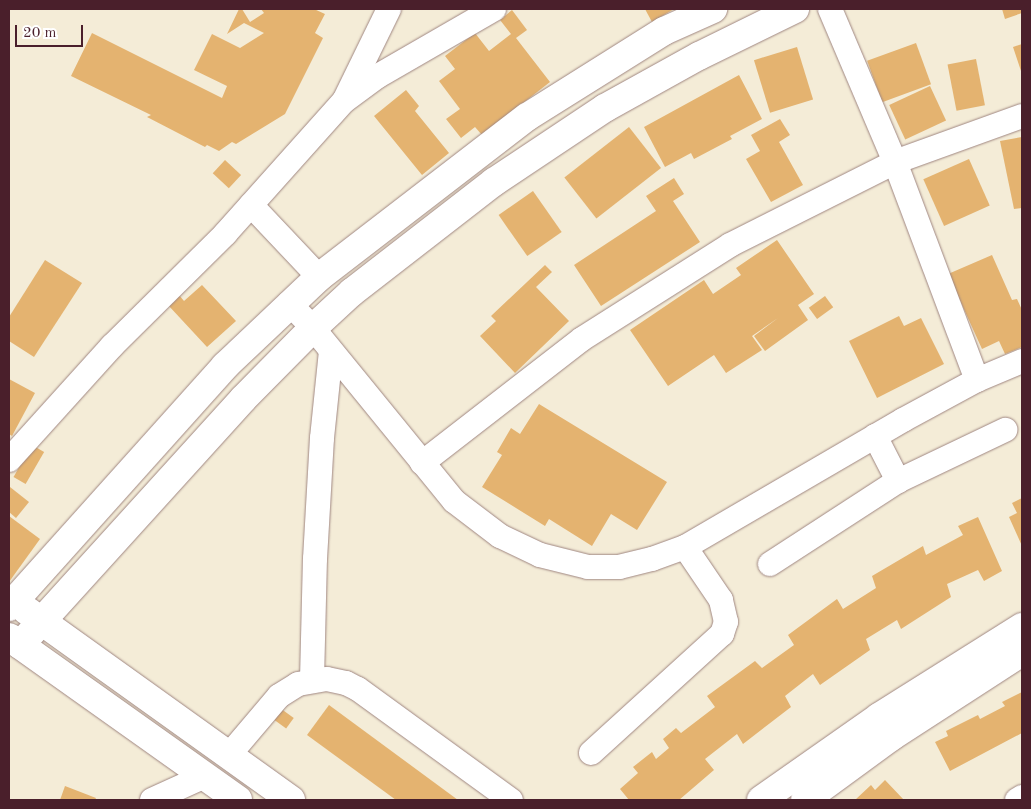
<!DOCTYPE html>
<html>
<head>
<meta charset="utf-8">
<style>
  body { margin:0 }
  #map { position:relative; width:1031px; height:809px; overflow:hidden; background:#f4ecd7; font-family:"Old Standard TT",serif }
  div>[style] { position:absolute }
  .building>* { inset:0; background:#e4b370; transform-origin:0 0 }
  .roads { filter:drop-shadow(0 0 1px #9f8681) drop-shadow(0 0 1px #9f8681) }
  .street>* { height:24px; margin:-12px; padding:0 12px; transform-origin:12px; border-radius:12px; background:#fff }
  .secondary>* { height:28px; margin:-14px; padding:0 14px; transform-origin:14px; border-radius:14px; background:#fff }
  span { translate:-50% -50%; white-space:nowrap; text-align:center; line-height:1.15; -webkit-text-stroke:4px #fff; paint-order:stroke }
  .frame { position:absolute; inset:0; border:10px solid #4a1f2b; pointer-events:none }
  .scale { position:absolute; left:15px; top:25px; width:68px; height:22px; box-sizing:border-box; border:2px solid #4a1f2b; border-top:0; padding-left:6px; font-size:15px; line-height:18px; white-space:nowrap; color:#4a1f2b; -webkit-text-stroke:4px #fff; paint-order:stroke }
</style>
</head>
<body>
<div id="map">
  <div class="building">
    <i style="clip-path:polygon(239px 9px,242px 9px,250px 22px,264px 13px,261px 9px,314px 9px,325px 14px,315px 33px,323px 38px,285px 114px,236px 144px,232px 142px,219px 151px,207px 145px,205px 147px,147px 117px,151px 115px,71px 76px,92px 33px,222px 98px,227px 86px,194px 70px,212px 34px,240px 48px,264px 33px,244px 23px,227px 34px)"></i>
    <i style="clip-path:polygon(645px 9px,674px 9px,652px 22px)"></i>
    <i style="clip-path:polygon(1002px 9px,1022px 9px,1022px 13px,1005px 19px)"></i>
    <i style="clip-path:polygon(512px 10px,527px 30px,516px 38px,550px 82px,482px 135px,475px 127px,461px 138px,446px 119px,460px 109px,439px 81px,455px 69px,445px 56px,475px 33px,489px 51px,511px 34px,500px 20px)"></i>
    <i style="left:916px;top:43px;width:44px;height:52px;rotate:70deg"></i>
    <i style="clip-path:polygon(1022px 44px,1022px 74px,1013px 47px)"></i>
    <i style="left:797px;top:47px;width:55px;height:45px;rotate:73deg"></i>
    <i style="left:976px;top:59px;width:47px;height:29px;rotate:79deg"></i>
    <i style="clip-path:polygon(739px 75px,762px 119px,730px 136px,732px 139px,694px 159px,691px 153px,665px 167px,644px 127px)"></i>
    <i style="left:930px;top:86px;width:38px;height:45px;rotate:65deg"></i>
    <i style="clip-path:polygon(406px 90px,419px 106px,415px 111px,449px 153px,422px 175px,374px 116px)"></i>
    <i style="clip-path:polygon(780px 119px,790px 135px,779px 142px,803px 185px,771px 202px,746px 159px,760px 151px,751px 135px)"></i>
    <i style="left:629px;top:127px;width:52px;height:82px;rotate:52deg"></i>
    <i style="clip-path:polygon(1022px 137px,1022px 208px,1014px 209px,1000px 141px)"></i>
    <i style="left:969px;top:159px;width:51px;height:50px;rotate:66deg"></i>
    <i style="left:225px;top:160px;width:22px;height:18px;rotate:43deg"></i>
    <i style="clip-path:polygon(674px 178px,684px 194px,673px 201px,700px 242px,601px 306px,574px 265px,656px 211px,646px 196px)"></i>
    <i style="left:533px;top:191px;width:50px;height:42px;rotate:55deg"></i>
    <i style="clip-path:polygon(777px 240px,814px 294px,798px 305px,808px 320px,765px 351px,754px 336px,778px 318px,752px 336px,762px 350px,726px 373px,714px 355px,668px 386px,630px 330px,704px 280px,713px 294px,741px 275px,736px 268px)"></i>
    <i style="clip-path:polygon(992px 255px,1012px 300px,1017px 299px,1022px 310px,1022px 347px,1005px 354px,999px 341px,982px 349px,948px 274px)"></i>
    <i style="clip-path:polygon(45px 260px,82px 283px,34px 357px,9px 341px,9px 317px)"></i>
    <i style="clip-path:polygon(545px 265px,552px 272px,536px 287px,569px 321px,515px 373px,480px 336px,496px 321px,491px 316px)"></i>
    <i style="clip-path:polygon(202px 285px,236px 321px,207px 347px,168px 305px,179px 295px,184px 301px)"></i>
    <i style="left:825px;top:296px;width:14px;height:20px;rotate:54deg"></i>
    <i style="clip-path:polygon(899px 316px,904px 326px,921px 318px,944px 364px,877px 398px,849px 341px)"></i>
    <i style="clip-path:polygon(9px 379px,35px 393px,12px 436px,9px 434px)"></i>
    <i style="clip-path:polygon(539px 404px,667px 482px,637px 530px,611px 514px,592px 546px,549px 519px,545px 526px,482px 487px,502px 455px,497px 452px,511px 428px,520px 434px)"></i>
    <i style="left:32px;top:445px;width:14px;height:37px;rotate:30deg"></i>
    <i style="clip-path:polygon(10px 487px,29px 502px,16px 518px,9px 512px)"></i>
    <i style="clip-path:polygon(1022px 498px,1022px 546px,1009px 517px,1017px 513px,1012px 503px)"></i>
    <i style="clip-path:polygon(9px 516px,40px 539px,9px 582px)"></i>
    <i style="clip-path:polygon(978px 517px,1002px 571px,984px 581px,978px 570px,947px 584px,951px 597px,901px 629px,897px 620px,866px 639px,870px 650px,820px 685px,813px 674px,785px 696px,791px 707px,743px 744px,737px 734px,705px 759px,714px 770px,679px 800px,629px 800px,620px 789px,638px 773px,633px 767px,652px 752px,656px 759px,669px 748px,663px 739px,676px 728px,681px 733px,715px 707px,707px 696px,755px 661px,762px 668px,794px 645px,788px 635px,837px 599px,843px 609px,876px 588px,872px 576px,923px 546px,926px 555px,963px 535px,958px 526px)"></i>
    <i style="clip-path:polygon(1022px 692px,1022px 733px,950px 771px,935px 742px,948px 736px,946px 731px,978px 715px,980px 719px,1005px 706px,1002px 702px)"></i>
    <i style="clip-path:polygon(329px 705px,458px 800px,396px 800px,307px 735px)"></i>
    <i style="left:280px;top:708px;width:17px;height:13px;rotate:36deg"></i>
    <i style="clip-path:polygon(885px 780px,904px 800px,855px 800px,871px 785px,875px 790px)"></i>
    <i style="clip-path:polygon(65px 786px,96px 798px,95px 800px,60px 800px)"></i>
  </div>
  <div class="roads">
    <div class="street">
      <i style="left:830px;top:9px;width:166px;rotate:67deg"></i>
      <i style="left:895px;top:162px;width:233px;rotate:69.4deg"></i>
      <i style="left:346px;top:97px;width:98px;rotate:-64deg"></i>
      <i style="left:251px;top:205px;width:99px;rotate:46.6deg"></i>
      <i style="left:289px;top:303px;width:35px;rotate:46deg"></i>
      <i style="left:313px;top:328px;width:223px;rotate:50.8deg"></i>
      <i style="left:454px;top:501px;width:58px;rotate:37.3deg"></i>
      <i style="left:500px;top:536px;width:44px;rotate:25.4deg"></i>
      <i style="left:540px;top:555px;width:49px;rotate:14deg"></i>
      <i style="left:588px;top:567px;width:31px"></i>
      <i style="left:619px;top:567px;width:34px;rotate:-14deg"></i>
      <i style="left:652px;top:559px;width:35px;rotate:-20deg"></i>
      <i style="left:685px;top:547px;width:252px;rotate:-30.2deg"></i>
      <i style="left:903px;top:420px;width:84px;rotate:-28.4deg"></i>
      <i style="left:977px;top:380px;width:49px;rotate:-22.9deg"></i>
      <i style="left:875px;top:436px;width:51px;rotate:62.9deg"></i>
      <i style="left:898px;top:481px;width:119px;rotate:-25.5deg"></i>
      <i style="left:9px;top:460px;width:154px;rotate:-47.9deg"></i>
      <i style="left:112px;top:346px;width:159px;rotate:-44.7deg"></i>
      <i style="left:225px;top:234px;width:178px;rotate:-48.2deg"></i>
      <i style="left:344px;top:101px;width:42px;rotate:-36.3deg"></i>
      <i style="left:378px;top:76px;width:134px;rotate:-30deg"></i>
      <i style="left:422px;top:463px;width:202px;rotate:-37.8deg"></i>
      <i style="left:582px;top:339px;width:175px;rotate:-32.4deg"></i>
      <i style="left:730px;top:245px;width:185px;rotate:-26.7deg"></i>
      <i style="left:895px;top:162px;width:135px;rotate:-19.9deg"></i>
      <i style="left:770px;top:564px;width:153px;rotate:-33deg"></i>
      <i style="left:312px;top:680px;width:121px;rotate:-88.6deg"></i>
      <i style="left:315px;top:559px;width:121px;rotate:-86.7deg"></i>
      <i style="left:322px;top:438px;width:87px;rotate:-84.1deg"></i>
      <i style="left:591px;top:753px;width:177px;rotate:-42.3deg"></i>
      <i style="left:722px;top:634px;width:13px;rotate:-72deg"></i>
      <i style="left:726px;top:622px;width:23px;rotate:-103deg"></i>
      <i style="left:721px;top:600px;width:64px;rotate:-124.2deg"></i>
      <i style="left:229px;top:755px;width:77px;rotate:-49.7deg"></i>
      <i style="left:279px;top:696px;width:22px;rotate:-32deg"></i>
      <i style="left:298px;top:684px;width:29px;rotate:-10deg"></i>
      <i style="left:327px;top:679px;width:19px;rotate:12deg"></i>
      <i style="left:346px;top:683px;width:13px;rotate:27deg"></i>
      <i style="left:358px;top:689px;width:189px;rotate:36deg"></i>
      <i style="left:152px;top:800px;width:58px;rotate:-24.4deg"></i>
      <i style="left:1017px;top:800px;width:6px;rotate:-31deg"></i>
    </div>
    <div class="secondary">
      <i style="left:9px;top:607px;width:324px;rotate:-48.1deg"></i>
      <i style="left:225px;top:366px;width:129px;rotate:-43.4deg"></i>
      <i style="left:319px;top:277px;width:262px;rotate:-37.6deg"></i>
      <i style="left:527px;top:117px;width:162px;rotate:-32.1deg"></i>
      <i style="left:664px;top:31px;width:54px;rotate:-24.2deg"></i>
      <i style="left:26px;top:610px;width:326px;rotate:35.6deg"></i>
      <i style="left:9px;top:637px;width:281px;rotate:35.4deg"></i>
      <i style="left:20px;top:645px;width:332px;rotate:-47.8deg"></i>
      <i style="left:243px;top:399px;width:100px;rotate:-45.4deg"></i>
      <i style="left:313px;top:328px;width:53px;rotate:-42.7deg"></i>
      <i style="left:352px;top:292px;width:180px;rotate:-37.8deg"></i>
      <i style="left:494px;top:182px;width:133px;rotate:-33.7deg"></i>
      <i style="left:605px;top:108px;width:107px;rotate:-29deg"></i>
      <i style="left:699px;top:56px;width:107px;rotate:-26.1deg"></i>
      <i style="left:761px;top:800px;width:144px;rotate:-35.1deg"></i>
      <i style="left:879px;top:717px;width:169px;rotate:-32.2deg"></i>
      <i style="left:805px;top:800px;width:107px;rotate:-36.2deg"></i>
      <i style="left:891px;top:737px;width:156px;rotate:-33deg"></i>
    </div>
  </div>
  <div class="frame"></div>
  <div class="scale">20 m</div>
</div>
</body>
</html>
